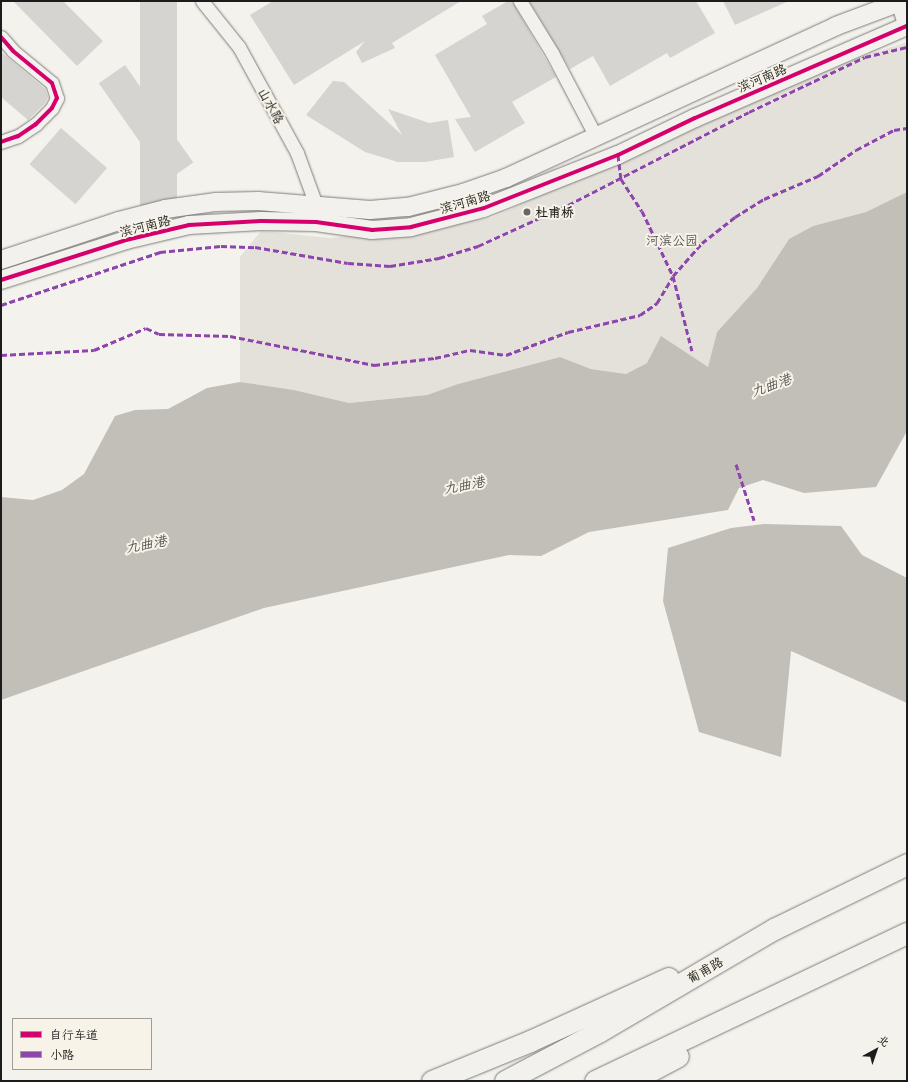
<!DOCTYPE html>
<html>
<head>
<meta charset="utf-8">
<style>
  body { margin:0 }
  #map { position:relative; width:908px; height:1082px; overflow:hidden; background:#f4f2ec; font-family:"Patrick Hand","LXGW WenKai TC",sans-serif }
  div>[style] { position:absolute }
  .green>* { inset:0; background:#e4e1da }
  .water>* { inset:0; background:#c2bfb8 }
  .building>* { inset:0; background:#d5d4d0; transform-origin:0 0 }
  .roads { filter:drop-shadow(0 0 1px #7d7c7a) drop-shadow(0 0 1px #7d7c7a) }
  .street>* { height:13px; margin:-6.5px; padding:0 6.5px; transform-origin:6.5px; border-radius:6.5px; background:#f2f1ed }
  .secondary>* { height:18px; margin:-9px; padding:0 9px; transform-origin:9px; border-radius:9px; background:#f2f1ed }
  .primary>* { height:21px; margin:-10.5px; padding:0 10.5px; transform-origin:10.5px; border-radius:10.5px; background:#f2f1ed }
  .quiet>* { height:3px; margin-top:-1.5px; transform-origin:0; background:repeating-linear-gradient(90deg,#8e44ad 0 6px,transparent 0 9px) }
  .cycleway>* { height:4px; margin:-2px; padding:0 2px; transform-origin:2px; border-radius:2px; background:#d6006c }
  .dots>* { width:11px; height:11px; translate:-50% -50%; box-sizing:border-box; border:2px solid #f7f3e8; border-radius:50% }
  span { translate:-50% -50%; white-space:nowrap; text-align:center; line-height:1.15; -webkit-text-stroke:4px #f7f3e8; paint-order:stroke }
  .street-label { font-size:13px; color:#1c1c1c }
  .poi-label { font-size:13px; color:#1c1c1c; font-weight:700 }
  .left { translate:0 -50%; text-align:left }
  .park-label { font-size:13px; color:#545351 }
  .water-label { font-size:14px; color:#565452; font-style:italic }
  .frame { position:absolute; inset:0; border:2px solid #1c1c1c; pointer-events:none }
  .legend { position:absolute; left:12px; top:1018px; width:140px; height:52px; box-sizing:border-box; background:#f7f3e8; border:1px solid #9f9d96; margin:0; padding:5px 7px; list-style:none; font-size:12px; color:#1c1c1c }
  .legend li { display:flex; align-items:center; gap:8px; height:20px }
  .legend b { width:20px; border:1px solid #9f9d96 }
  .north { position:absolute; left:856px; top:1030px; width:40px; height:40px; -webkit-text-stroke:3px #f7f3e8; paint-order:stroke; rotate:40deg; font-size:11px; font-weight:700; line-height:16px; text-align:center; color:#1c1c1c }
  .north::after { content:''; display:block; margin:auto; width:14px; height:18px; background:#1c1c1c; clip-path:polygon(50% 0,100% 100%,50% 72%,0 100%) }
</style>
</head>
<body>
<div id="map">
  <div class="green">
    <i style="clip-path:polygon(907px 42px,907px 192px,866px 212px,813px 226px,789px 239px,757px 288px,717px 332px,708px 368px,647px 363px,626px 374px,591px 369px,560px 357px,458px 384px,427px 395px,349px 403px,294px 390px,240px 382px,240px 257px,261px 231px,331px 238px,491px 218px,797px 78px)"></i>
  </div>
  <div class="water">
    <i style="clip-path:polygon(907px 192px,907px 431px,876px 487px,804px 493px,763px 480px,739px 488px,728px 510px,589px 532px,541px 556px,509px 555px,264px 608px,1px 700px,1px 497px,33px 500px,62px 490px,84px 474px,115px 416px,135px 410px,168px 409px,207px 388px,240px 382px,294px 390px,349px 403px,427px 395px,458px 384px,560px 357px,591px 369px,626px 374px,647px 363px,661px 336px,708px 367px,717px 332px,757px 288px,789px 239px,813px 226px,866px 212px)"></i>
    <i style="clip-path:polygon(764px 524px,841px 526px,862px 555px,907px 578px,907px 703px,791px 651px,781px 757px,699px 732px,663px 601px,668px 548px,731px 528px)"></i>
  </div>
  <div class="building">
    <i style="clip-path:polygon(13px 1px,63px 1px,103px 41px,77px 66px)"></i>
    <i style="left:140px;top:1px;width:37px;height:206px"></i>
    <i style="clip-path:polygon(273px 1px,461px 1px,392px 43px,395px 48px,362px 63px,356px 52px,365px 41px,294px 85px,250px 15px)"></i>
    <i style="clip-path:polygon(508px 1px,512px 1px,556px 77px,512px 102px,525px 123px,475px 152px,455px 119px,471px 117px,435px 55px,487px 24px,482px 16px)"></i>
    <i style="clip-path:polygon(529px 1px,696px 1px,715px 33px,670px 58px,667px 53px,610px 86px,593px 56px,570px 69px)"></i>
    <i style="clip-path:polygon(723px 1px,789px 1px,735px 25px)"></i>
    <i style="clip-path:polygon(1px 52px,45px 89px,48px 97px,45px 103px,28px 120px,1px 97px)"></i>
    <i style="left:125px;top:65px;width:119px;height:32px;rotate:55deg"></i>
    <i style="clip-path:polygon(333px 81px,344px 82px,402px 135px,388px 109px,429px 123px,448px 120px,454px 157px,425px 162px,398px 162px,365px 152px,306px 115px)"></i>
    <i style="left:61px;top:128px;width:61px;height:48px;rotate:41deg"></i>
  </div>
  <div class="roads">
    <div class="street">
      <i style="left:202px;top:1px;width:59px;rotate:51.2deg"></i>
      <i style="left:239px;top:47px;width:121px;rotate:61.3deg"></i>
      <i style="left:297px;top:153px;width:55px;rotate:69.9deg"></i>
      <i style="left:316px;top:205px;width:9px;rotate:90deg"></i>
      <i style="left:520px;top:1px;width:61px;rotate:58.4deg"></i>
      <i style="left:552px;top:53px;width:93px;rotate:62.3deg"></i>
      <i style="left:897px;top:1px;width:27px;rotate:73deg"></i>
      <i style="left:1px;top:37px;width:18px;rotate:49deg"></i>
      <i style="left:13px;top:51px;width:50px;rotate:39.4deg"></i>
      <i style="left:52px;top:83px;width:16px;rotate:72deg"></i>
      <i style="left:57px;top:98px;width:11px;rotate:117deg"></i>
      <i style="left:52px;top:108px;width:23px;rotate:135deg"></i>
      <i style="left:36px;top:124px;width:22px;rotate:146deg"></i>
      <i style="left:18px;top:136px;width:18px;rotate:161deg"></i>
    </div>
    <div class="secondary">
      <i style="left:1px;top:260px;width:124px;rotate:-18.3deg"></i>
      <i style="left:119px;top:221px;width:48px;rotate:-14.6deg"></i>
      <i style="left:165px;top:209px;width:50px;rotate:-8deg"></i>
      <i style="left:215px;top:202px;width:43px;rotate:-1.3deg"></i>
      <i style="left:258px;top:201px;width:112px;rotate:4.6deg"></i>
      <i style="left:370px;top:210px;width:38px;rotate:-5deg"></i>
      <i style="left:408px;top:207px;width:57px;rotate:-14.3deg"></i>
      <i style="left:463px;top:193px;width:46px;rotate:-19.2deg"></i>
      <i style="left:506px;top:178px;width:363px;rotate:-24.7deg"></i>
      <i style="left:836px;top:26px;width:72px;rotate:-20.5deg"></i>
      <i style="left:1px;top:280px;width:131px;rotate:-17.7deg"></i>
      <i style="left:126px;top:240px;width:65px;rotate:-13.4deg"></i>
      <i style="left:189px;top:225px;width:72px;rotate:-3.2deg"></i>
      <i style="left:261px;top:221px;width:55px;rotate:1deg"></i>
      <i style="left:316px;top:222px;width:57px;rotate:8.1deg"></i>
      <i style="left:372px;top:230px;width:39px;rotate:-4deg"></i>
      <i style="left:411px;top:227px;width:75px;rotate:-14.6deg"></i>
      <i style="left:484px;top:208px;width:144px;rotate:-21.6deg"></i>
      <i style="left:618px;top:155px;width:85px;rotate:-25.7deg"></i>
      <i style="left:695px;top:118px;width:231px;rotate:-23.5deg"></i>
    </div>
    <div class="primary">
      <i style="left:432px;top:1081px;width:106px;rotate:-22.2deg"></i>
      <i style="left:530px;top:1041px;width:152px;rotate:-24.5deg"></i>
      <i style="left:505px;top:1081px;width:107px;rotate:-27.8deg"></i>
      <i style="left:600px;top:1031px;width:202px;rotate:-30.4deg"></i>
      <i style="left:774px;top:929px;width:148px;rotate:-26deg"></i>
      <i style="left:595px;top:1081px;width:345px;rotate:-25.4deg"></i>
      <i style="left:631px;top:1081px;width:53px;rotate:-28deg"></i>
    </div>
  </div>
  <div class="quiet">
    <i style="left:618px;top:155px;width:24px;rotate:83deg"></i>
    <i style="left:621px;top:179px;width:38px;rotate:57deg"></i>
    <i style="left:642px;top:211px;width:72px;rotate:64.5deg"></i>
    <i style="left:673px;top:276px;width:77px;rotate:75.8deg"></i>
    <i style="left:1px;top:305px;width:168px;rotate:-18.4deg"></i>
    <i style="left:160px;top:252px;width:61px;rotate:-5.6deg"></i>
    <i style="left:221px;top:246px;width:34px;rotate:2deg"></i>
    <i style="left:255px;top:247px;width:94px;rotate:9.8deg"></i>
    <i style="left:348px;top:263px;width:42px;rotate:4.1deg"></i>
    <i style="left:390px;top:266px;width:50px;rotate:-9.3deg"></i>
    <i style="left:439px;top:258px;width:41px;rotate:-17.1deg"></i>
    <i style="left:478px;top:246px;width:99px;rotate:-24.5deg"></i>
    <i style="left:568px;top:205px;width:203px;rotate:-27.2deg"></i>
    <i style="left:749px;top:112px;width:128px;rotate:-25.4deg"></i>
    <i style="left:865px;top:57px;width:43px;rotate:-13.4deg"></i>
    <i style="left:1px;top:355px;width:93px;rotate:-3.1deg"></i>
    <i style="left:94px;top:350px;width:56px;rotate:-22.9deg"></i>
    <i style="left:146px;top:328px;width:14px;rotate:25deg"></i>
    <i style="left:159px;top:334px;width:71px;rotate:1.6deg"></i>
    <i style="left:230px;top:336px;width:147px;rotate:11.4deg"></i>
    <i style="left:374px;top:365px;width:61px;rotate:-6.5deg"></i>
    <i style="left:435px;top:358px;width:36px;rotate:-13deg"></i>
    <i style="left:470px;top:350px;width:36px;rotate:8deg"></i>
    <i style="left:506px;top:355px;width:66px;rotate:-20.4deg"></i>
    <i style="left:568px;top:332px;width:74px;rotate:-13.3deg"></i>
    <i style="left:640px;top:315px;width:21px;rotate:-35deg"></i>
    <i style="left:657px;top:303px;width:31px;rotate:-59deg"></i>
    <i style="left:673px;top:276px;width:44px;rotate:-48.7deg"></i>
    <i style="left:702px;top:243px;width:42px;rotate:-38.2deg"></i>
    <i style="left:735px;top:217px;width:34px;rotate:-32deg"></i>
    <i style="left:764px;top:199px;width:59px;rotate:-23.1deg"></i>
    <i style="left:818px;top:176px;width:46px;rotate:-34.4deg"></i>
    <i style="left:856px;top:150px;width:43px;rotate:-27.8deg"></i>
    <i style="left:894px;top:130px;width:13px;rotate:-9deg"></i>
    <i style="left:736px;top:464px;width:59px;rotate:72.2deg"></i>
  </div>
  <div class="cycleway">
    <i style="left:1px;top:37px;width:18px;rotate:49deg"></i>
    <i style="left:13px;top:51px;width:50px;rotate:39.4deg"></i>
    <i style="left:52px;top:83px;width:16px;rotate:72deg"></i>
    <i style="left:57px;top:98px;width:11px;rotate:117deg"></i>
    <i style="left:52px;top:108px;width:23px;rotate:135deg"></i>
    <i style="left:36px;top:124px;width:22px;rotate:146deg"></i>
    <i style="left:18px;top:136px;width:18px;rotate:161deg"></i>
    <i style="left:1px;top:280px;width:131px;rotate:-17.7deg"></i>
    <i style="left:126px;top:240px;width:65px;rotate:-13.4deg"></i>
    <i style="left:189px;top:225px;width:72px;rotate:-3.2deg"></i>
    <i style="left:261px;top:221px;width:55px;rotate:1deg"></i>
    <i style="left:316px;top:222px;width:57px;rotate:8.1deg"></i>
    <i style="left:372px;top:230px;width:39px;rotate:-4deg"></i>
    <i style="left:411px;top:227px;width:75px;rotate:-14.6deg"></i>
    <i style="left:484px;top:208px;width:144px;rotate:-21.6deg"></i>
    <i style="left:618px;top:155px;width:85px;rotate:-25.7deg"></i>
    <i style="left:695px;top:118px;width:231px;rotate:-23.5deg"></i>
  </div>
  <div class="dots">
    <i style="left:527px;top:212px;background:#686765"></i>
  </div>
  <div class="street-label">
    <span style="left:762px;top:78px;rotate:-23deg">滨河南路</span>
    <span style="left:271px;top:106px;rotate:61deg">山水路</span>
    <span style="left:465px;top:202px;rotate:-16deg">滨河南路</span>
    <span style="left:145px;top:226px;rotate:-14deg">滨河南路</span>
    <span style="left:705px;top:970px;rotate:-30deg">葡甫路</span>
  </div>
  <div class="poi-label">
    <span class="left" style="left:535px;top:212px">杜甫桥</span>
  </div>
  <div class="park-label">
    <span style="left:672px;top:240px">河滨公园</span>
  </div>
  <div class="water-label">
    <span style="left:771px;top:385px;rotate:-20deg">九曲港</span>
    <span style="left:464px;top:485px;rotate:-11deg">九曲港</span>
    <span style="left:146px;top:544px;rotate:-11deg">九曲港</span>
  </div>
  <div class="frame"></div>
  <ul class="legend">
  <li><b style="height:5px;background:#d6006c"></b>自行车道</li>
  <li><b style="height:5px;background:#8e44ad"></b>小路</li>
  </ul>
  <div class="north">北</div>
</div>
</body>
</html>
